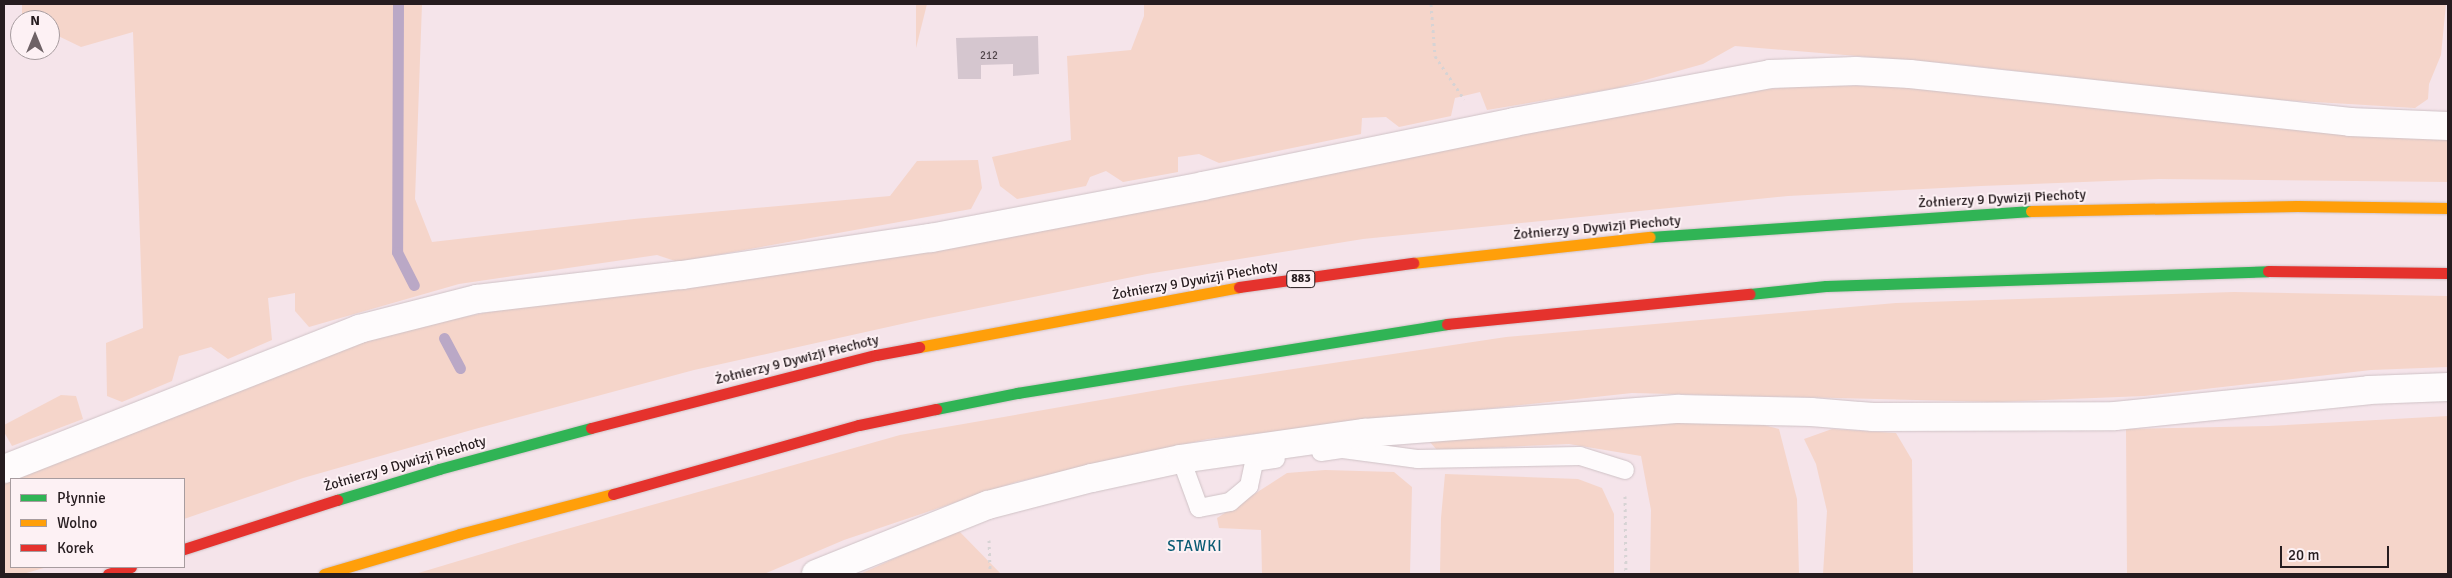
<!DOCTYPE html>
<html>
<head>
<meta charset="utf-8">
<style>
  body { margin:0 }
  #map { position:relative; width:2452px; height:578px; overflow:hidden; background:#f5e4ea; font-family:Signika,sans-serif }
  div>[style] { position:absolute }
  .green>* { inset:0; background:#f5d5ca }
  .stream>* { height:11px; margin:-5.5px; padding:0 5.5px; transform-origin:5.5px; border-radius:5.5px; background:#baa8c6 }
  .building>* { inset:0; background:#d5c6cf }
  .path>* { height:3px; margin-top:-1.5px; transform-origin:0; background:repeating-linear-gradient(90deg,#d7d3d4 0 2.5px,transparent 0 6.5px) }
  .roads { filter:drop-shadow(0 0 1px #cfc2c6) drop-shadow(0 0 1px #cfc2c6) }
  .lane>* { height:18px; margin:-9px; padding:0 9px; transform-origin:9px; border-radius:9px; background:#fefbfc }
  .street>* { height:28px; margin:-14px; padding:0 14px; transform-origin:14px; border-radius:14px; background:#fefbfc }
  .fast>* { height:11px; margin:-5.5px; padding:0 5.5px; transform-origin:5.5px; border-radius:5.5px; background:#30b455 }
  .slow>* { height:11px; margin:-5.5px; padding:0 5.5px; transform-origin:5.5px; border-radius:5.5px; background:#ff9f0a }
  .jam>* { height:11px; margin:-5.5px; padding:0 5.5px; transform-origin:5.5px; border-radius:5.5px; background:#e5322d }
  span { translate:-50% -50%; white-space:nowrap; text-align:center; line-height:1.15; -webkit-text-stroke:4px #fdf1f4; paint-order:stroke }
  .number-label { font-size:11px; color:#52464b }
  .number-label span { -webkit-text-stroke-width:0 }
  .shield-label span { padding:1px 4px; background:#fdf1f4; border:1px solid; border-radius:4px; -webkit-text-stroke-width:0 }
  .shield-label { font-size:12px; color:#261c1f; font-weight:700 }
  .street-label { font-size:14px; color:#261c1f }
  .neighbourhood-label { font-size:15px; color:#095a73; letter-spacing:1px }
  .frame { position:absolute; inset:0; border:5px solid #261c1f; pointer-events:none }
  .legend { position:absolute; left:10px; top:478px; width:175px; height:90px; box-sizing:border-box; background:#fdf1f4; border:1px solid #a79c9f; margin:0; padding:6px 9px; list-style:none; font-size:15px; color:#261c1f }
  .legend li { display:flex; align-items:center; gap:10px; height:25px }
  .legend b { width:25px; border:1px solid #a79c9f }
  .north { position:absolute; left:10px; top:10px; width:50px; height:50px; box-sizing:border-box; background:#fdf1f4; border:1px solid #a79c9f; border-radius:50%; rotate:0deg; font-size:14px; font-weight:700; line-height:20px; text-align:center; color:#261c1f }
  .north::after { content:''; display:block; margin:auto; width:18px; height:22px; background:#6e6266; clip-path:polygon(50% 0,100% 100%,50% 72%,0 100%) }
  .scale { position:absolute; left:2280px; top:546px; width:109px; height:22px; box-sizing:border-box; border:2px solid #261c1f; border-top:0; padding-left:6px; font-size:15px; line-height:18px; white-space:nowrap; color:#261c1f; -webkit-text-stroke:4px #fdf1f4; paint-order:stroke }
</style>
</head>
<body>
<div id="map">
  <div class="green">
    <i style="clip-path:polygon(22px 4px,422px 4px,415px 199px,432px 242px,634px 219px,890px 196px,917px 161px,978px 160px,982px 188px,971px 209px,678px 262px,657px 255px,459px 284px,309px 327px,295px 311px,295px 293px,268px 298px,272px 340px,228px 359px,211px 347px,179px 356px,172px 381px,122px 402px,107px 396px,106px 343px,143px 328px,133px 32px,81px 47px,50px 32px,50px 20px,22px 18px)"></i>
    <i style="clip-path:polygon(916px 4px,927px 4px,916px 48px)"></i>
    <i style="clip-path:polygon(1144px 4px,2446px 4px,2441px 55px,2429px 84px,2428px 99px,2415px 108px,2265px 99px,1955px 64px,1735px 46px,1703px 64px,1617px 88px,1487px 110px,1480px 92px,1455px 98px,1451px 116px,1399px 127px,1386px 117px,1362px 118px,1361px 134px,1219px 163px,1199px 154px,1178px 157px,1178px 172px,1123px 182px,1106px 171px,1090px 177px,1086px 186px,1017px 199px,1000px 186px,992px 157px,1071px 140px,1067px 56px,1131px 50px,1144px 16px)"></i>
    <i style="clip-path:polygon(1890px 85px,2448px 140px,2448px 182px,2159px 179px,1981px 186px,1788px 196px,1363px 239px,1147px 274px,924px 319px,694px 370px,475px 429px,303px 478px,184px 519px,184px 479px,11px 479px,11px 567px,47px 567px,23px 574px,4px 574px,4px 481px,340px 349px,403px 328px,522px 306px,554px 304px,618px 294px,1760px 90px,1789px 87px)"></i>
    <i style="clip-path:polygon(2234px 292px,2448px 296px,2448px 367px,2371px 370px,2144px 396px,1996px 402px,1632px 393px,1208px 439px,1016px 482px,844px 540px,764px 574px,415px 574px,535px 538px,900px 435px,1181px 386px,1506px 337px,1896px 303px)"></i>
    <i style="clip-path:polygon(61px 395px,76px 396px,83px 419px,12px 446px,4px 432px,4px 425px)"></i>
    <i style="clip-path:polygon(2448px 416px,2448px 574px,2127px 574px,2126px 429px,2268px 426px)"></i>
    <i style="clip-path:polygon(1662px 421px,1748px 421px,1779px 429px,1797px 499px,1799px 574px,1650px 574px,1651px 510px,1641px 456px,1569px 444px,1437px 450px,1429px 441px)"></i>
    <i style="clip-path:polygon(1832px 429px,1896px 433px,1912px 460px,1913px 574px,1823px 574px,1827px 511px,1816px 464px,1804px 439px)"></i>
    <i style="clip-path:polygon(1325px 470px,1394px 472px,1412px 487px,1410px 574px,1262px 574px,1261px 530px,1219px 528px,1217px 518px,1287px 473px)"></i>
    <i style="clip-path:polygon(1445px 474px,1578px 479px,1602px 488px,1614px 514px,1614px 574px,1440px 574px,1441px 518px)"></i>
    <i style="clip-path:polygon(958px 530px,1001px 574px,860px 574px)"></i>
  </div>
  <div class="stream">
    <i style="left:398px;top:4px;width:248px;rotate:90.2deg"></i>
    <i style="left:397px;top:252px;width:37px;rotate:63deg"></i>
    <i style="left:444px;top:338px;width:34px;rotate:62deg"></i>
  </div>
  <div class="building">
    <i style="clip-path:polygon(1038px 36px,1039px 74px,1013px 76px,1013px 64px,981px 65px,981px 79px,958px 79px,956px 38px)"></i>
  </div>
  <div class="path">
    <i style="left:1431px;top:4px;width:52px;rotate:85.6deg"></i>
    <i style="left:1435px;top:56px;width:52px;rotate:56deg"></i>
    <i style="left:1625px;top:496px;width:78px;rotate:89.3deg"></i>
    <i style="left:989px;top:540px;width:34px;rotate:88deg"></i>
  </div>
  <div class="roads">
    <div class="lane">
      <i style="left:1321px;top:452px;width:22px;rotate:-8deg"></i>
      <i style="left:1343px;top:449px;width:76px;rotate:7.6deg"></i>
      <i style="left:1418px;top:459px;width:162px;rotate:-1.1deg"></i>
      <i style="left:1580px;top:456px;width:47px;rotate:17.3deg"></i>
      <i style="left:1181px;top:459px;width:52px;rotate:69.8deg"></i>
      <i style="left:1199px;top:508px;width:32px;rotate:-11deg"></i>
      <i style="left:1230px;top:502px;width:25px;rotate:-40deg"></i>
      <i style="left:1249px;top:486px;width:25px;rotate:-78deg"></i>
      <i style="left:1254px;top:462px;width:22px;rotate:-8deg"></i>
    </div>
    <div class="street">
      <i style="left:4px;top:469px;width:382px;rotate:-21.5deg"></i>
      <i style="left:359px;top:329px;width:122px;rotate:-14.3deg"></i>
      <i style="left:477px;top:299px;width:206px;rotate:-6.7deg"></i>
      <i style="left:682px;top:275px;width:252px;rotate:-8.5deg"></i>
      <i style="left:931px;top:238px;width:277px;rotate:-10.8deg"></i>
      <i style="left:1203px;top:186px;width:318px;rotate:-11.6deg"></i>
      <i style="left:1514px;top:122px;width:260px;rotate:-10.6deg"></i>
      <i style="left:1770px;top:74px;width:86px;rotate:-2deg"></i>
      <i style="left:1856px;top:71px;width:54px;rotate:3.2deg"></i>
      <i style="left:1910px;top:74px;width:443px;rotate:6.2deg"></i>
      <i style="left:2350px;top:122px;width:98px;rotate:2.3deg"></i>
      <i style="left:816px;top:574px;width:185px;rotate:-21.9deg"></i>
      <i style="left:988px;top:505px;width:107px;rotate:-14.6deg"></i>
      <i style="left:1092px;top:478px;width:91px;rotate:-12.1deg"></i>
      <i style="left:1181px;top:459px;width:185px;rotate:-8.1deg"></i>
      <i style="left:1364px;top:433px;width:316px;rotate:-4.4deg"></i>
      <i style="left:1679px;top:409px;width:132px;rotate:1.3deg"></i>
      <i style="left:1811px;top:412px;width:62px;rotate:4.6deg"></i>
      <i style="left:1873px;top:417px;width:242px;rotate:-0.2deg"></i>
      <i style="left:2115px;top:416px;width:255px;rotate:-5.8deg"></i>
      <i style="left:2369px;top:390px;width:79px;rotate:-2.2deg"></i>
    </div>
    <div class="fast">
      <i style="left:1650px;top:237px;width:382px;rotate:-3.9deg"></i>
      <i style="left:1750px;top:294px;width:76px;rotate:-6deg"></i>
      <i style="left:1826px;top:286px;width:442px;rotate:-1.9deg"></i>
      <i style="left:936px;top:409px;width:83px;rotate:-11.2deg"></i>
      <i style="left:1017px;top:393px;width:436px;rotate:-9.1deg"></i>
      <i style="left:337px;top:500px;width:107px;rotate:-16.9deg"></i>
      <i style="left:439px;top:469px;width:157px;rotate:-15.1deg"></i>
    </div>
    <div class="slow">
      <i style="left:2031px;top:211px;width:266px;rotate:-1.1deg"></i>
      <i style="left:2297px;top:206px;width:151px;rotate:0.8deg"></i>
      <i style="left:1413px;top:263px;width:238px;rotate:-6.3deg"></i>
      <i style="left:919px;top:347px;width:326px;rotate:-10.6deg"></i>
      <i style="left:324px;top:574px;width:142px;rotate:-16.4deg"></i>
      <i style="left:460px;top:534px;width:158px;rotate:-14.7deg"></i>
    </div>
    <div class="jam">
      <i style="left:2268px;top:271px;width:180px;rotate:0.6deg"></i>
      <i style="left:1239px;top:287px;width:176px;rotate:-7.9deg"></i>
      <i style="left:1447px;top:324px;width:304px;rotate:-5.7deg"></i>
      <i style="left:591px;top:428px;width:294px;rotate:-14.4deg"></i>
      <i style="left:876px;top:355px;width:44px;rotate:-10.5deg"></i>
      <i style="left:613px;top:494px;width:255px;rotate:-15.7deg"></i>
      <i style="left:859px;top:425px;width:79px;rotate:-11.7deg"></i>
      <i style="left:184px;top:549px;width:161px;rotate:-17.8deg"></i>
      <i style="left:108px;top:574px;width:24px;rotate:-17deg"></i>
    </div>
  </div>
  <div class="number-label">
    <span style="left:989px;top:56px">212</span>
  </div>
  <div class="shield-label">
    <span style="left:1301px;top:279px">883</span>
  </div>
  <div class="street-label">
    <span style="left:2002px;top:199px;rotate:-3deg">Żołnierzy 9 Dywizji Piechoty</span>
    <span style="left:1597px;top:228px;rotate:-5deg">Żołnierzy 9 Dywizji Piechoty</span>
    <span style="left:1195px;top:281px;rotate:-10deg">Żołnierzy 9 Dywizji Piechoty</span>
    <span style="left:797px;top:360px;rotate:-14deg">Żołnierzy 9 Dywizji Piechoty</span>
    <span style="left:405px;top:464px;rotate:-16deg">Żołnierzy 9 Dywizji Piechoty</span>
  </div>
  <div class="neighbourhood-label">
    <span style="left:1195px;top:547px">STAWKI</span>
  </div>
  <div class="frame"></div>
  <ul class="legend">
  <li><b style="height:6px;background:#30b455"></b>Płynnie</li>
  <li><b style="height:6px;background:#ff9f0a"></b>Wolno</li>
  <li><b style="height:6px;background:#e5322d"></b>Korek</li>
  </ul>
  <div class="north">N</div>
  <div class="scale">20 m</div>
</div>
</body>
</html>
